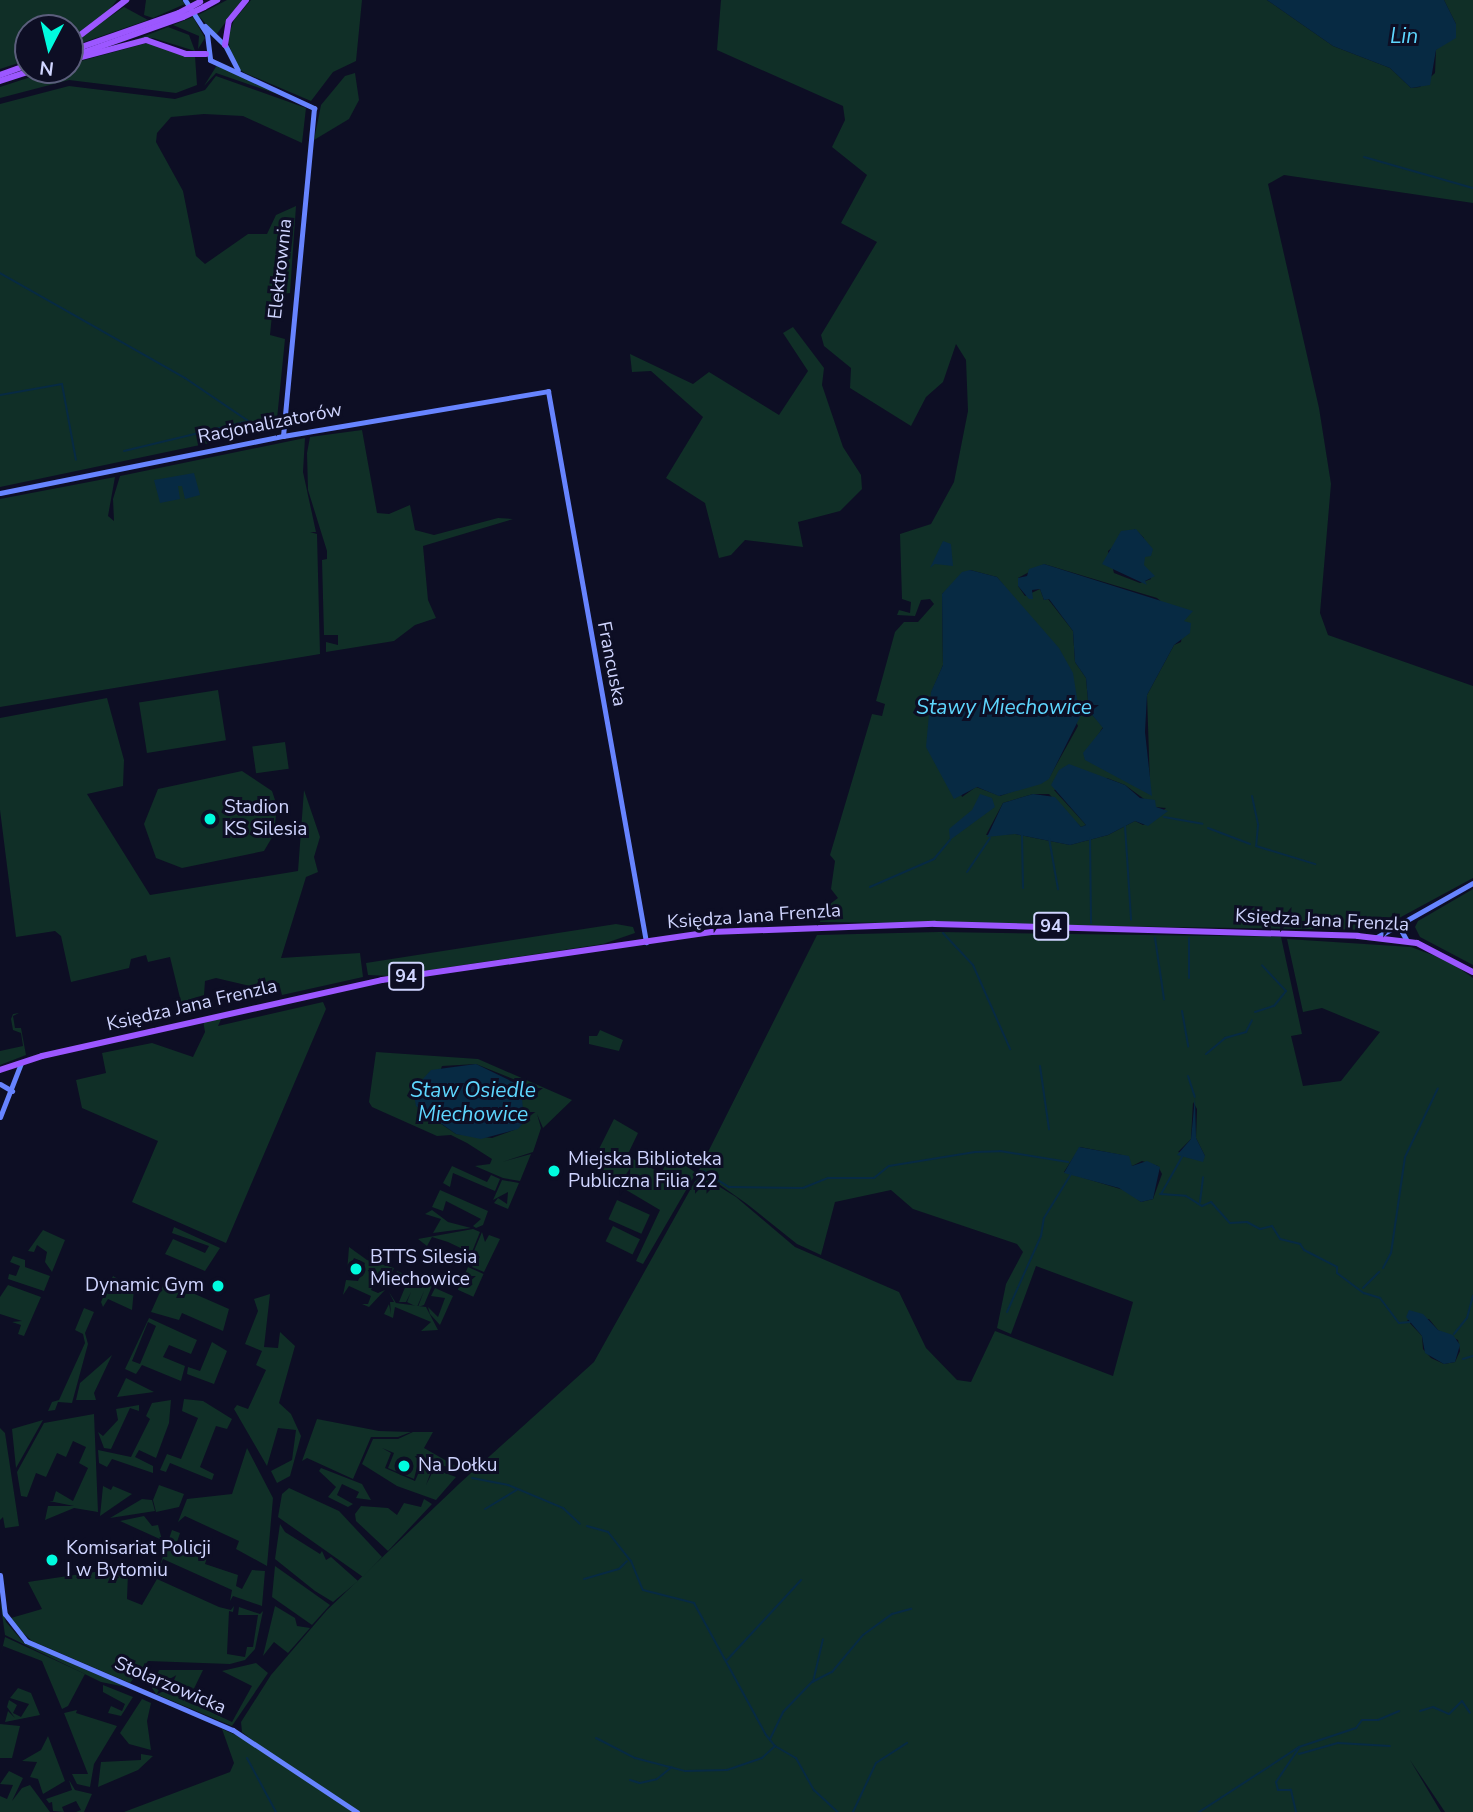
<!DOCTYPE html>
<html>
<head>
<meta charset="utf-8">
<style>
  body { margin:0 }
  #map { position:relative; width:1473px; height:1812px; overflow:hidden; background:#0d0e24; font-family:"Nunito Sans",sans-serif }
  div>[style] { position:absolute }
  .green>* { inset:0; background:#102f27; transform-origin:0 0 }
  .water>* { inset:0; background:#072a43 }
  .stream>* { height:2px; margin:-1px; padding:0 1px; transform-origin:1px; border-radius:1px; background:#072a43 }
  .secondary>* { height:5px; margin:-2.5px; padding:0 2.5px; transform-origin:2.5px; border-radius:2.5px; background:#6784ff }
  .primary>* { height:6px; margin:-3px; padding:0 3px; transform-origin:3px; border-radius:3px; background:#9c57ff }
  .primary-bridge>* { height:6px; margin:-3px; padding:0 3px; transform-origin:3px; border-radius:3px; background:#9c57ff }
  .dots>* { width:19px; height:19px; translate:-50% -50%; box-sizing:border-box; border:4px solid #0d0e24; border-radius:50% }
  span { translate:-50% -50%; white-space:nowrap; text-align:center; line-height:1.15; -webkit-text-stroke:6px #0d0e24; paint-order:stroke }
  .shield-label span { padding:2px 5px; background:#0d0e24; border:2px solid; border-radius:5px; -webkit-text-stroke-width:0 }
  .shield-label { font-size:18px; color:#d0d5ff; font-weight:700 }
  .street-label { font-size:19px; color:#d0d5ff }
  .poi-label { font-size:19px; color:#d0d5ff }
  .left { translate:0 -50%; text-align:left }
  .right { translate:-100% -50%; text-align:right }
  .water-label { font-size:21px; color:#5ed7ff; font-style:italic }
  .north { position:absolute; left:14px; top:14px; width:70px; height:70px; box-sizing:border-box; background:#0d0e24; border:2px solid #5b5e7c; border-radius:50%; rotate:187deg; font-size:19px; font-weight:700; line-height:28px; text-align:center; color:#d0d5ff }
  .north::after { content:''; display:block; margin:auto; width:24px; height:32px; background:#00fbde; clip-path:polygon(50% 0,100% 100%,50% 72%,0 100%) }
</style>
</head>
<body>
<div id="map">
  <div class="green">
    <i style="clip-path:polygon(0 0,117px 0,100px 21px,70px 38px,70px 28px,28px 28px,28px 60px,0 69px)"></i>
    <i style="clip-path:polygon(146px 0,182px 0,185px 4px,153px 18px,144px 15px)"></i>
    <i style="clip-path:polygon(227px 0,242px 0,216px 35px,198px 15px)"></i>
    <i style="clip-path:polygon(251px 0,362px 0,356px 61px,333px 72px,311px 101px,245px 73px,237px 68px,227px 39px,234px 20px)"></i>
    <i style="clip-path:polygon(evenodd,721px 0,1267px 0,1333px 46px,1390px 68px,1411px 88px,1420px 87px,1435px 73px,1436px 50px,1456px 24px,1444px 0,1473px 0,1473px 203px,1284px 175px,1268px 184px,1319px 408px,1331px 484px,1320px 613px,1328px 635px,1473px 686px,1473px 878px,1377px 930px,819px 922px,826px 907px,838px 898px,831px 889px,835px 861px,830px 855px,872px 714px,882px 716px,885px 704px,876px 701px,895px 632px,904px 622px,918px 622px,934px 604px,930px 599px,921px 600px,915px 616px,897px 615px,899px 610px,910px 613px,911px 602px,902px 599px,900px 534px,931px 524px,954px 482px,968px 411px,966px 360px,956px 344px,943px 382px,926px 397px,911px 426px,850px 388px,851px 368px,824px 346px,821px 335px,877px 242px,841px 223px,867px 175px,832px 147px,845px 120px,843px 106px,717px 50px,721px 0,1135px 529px,1144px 538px,1144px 566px,1151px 579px,1140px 583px,1114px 573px,1108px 551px,1135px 529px,721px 0,1044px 564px,1157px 598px,1184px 621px,1181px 642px,1174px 645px,1147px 695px,1150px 786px,1124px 779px,1088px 751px,1103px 727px,1089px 711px,1086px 678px,1075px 662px,1073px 631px,1048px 599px,1044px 600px,1040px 589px,1025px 596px,1018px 586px,1018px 578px,1044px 564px,721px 0,970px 570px,997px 577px,1025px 612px,1078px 726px,1049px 778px,1000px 796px,976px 787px,962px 797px,931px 693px,943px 665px,942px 594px,970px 570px,721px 0,1107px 778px,1125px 785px,1155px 807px,1166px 808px,1151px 822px,1143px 825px,1135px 821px,1108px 835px,1070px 845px,1015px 834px,986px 835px,1003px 803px,1033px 794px,1049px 794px,1081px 827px,1086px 825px,1054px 790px,1107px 778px)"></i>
    <i style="clip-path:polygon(124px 7px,148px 20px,70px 47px,70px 44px)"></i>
    <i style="clip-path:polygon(193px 17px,205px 38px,198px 49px,199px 36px,173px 25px)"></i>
    <i style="clip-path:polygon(168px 27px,189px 35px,195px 51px,153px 38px,129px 42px)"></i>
    <i style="clip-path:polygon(147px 43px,195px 56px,197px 85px,176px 93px,69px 80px,0 98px,0 87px,52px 70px,70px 70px,70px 64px)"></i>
    <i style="clip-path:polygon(217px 65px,303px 103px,216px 73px,204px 86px)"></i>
    <i style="clip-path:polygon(355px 73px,359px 100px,349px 119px,314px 140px,321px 105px,345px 76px)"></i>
    <i style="clip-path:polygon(216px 76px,306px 108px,302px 143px,243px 116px,204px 114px,171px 117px,157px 133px,156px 142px,183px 191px,196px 256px,205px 264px,248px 234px,267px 234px,276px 215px,296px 206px,290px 293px,274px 295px,270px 335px,285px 339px,276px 429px,0 487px,0 104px,69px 86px,175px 99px,205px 90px)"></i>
    <i style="clip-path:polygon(793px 327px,824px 368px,822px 385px,843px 447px,861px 475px,862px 489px,840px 511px,798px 522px,803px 547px,745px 540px,731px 555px,719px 558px,705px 503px,666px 478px,703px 417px,651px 371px,632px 372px,630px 354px,693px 384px,709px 372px,779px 415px,808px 371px,783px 333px)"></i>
    <i style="clip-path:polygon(362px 430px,377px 513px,389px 514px,410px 505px,415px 530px,434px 535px,498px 518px,513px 519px,423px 546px,428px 600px,436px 618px,415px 625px,394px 641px,326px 652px,326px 642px,338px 645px,338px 635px,324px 635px,322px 560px,327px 559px,327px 551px,308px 490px,307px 453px,310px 437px)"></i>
    <i style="clip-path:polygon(305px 438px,303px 472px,316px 532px,310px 532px,317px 534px,320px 654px,0 707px,0 499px,115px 477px,108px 516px,114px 521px,113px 499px,120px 476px)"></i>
    <i style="left:218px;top:690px;width:51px;height:80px;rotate:81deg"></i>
    <i style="clip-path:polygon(107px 698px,124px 760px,123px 786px,87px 794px,150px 895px,298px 871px,304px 790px,320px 837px,314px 857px,318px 872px,306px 877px,281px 958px,360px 953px,363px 977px,282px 995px,279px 983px,250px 986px,216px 978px,205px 981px,204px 995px,181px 1002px,170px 957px,148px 962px,146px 955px,131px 959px,129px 968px,71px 982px,61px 936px,55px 931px,16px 937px,0 810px,0 718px)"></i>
    <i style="left:285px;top:742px;width:27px;height:33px;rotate:82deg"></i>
    <i style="clip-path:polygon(242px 771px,272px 791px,277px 806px,274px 834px,264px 851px,182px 868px,156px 858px,144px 824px,158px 789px)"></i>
    <i style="clip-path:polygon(1473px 889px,1473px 965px,1420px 937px,1415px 927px,1418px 921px)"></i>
    <i style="clip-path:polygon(616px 924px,633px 927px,635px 933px,603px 944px,390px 976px,368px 975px,366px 963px)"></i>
    <i style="clip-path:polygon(evenodd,939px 932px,1281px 937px,1302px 1034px,1291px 1036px,1303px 1086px,1341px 1081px,1380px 1032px,1322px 1008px,1303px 1012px,1287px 939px,1411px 947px,1449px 961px,1473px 978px,1473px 1812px,1445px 1812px,1410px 1760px,1441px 1812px,124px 1812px,230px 1772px,234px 1763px,222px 1729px,257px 1744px,242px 1732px,241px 1722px,271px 1675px,327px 1610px,460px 1483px,594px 1362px,699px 1174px,736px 1197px,795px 1247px,899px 1292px,926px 1348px,957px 1380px,971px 1382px,995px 1331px,1113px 1376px,1133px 1302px,1036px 1266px,1011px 1334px,997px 1328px,1006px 1284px,1023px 1252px,1017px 1244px,913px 1209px,891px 1190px,835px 1202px,821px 1255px,797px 1244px,747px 1204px,699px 1170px,817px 935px,939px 932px,1193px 1102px,1197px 1109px,1196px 1138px,1205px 1156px,1178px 1152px,1191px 1139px,1193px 1102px,939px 932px,1080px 1147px,1122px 1155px,1132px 1166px,1142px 1161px,1158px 1166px,1162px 1174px,1153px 1199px,1141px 1202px,1127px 1191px,1064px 1172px,1080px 1147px,939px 932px,1429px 1319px,1438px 1330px,1458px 1340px,1460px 1351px,1455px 1362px,1444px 1364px,1431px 1358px,1423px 1349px,1422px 1336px,1407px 1320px,1429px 1319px)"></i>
    <i style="clip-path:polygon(323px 1002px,326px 1009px,226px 1243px,132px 1202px,158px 1141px,82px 1108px,76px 1080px,106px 1073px,102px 1053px,152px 1043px,193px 1057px,205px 1032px,203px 1020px,223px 1015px,218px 1026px)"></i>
    <i style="clip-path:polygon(19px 1013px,13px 1016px,15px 1028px,21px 1028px,26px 1055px,0 1065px,0 1051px,23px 1046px,21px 1033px,13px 1030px,11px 1019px,13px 1014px)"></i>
    <i style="clip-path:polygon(600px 1030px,623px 1040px,619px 1051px,589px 1044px,589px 1036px,597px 1036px)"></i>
    <i style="clip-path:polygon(evenodd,376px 1052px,478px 1059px,572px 1100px,543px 1128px,537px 1114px,541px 1128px,533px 1152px,502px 1162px,531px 1154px,520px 1181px,503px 1178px,475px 1166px,490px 1164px,492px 1159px,467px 1143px,451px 1135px,437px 1136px,372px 1107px,369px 1102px,376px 1052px,476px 1064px,518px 1081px,524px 1117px,514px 1130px,492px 1138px,456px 1134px,425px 1113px,442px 1066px,476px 1064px)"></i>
    <i style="clip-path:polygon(614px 1119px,638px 1133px,627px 1156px,661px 1173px,671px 1155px,696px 1173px,643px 1264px,636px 1261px,660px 1210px,606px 1178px,595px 1157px)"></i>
    <i style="clip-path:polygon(452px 1166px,487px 1182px,491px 1175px,500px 1179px,495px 1191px,453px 1173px,450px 1187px,443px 1183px)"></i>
    <i style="clip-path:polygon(502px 1180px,519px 1183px,508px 1209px,494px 1203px,498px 1198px,507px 1204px,508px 1192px,493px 1200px)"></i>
    <i style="clip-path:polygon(440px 1190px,488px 1211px,483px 1225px,476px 1228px,473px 1226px,481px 1219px,446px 1201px,443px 1211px,432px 1207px)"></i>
    <i style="left:617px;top:1200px;width:36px;height:21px;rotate:24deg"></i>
    <i style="clip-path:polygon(432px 1210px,448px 1222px,471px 1228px,433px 1233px,441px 1219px,425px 1214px)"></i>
    <i style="left:613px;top:1226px;width:30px;height:17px;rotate:26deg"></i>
    <i style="clip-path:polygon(174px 1227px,220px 1248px,205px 1271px,165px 1254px,173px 1239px,205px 1253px,209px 1246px,172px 1233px)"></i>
    <i style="clip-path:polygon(473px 1229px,480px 1232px,468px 1262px,461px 1261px,469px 1252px,448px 1242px,432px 1237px,427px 1246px,418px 1239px)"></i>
    <i style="clip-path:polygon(43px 1230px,65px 1240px,52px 1272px,45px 1262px,47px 1252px,37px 1245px,34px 1252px,28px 1251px)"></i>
    <i style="clip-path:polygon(482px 1232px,485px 1242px,489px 1235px,500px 1239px,484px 1272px,472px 1267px,480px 1257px,476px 1254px,468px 1265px)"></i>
    <i style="clip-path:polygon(349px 1247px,367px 1260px,394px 1268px,389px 1281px,379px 1271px,371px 1290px,378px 1293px,385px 1290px,369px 1307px,362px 1304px,368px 1304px,371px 1296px,349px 1286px,343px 1295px,346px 1280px,358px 1281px,365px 1263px,354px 1258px,347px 1273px)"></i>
    <i style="clip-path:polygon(13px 1256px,25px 1260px,25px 1267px,50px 1276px,44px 1291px,8px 1279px,9px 1274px,16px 1276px,20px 1266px,10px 1262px)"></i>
    <i style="left:468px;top:1267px;width:17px;height:25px;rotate:24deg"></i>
    <i style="clip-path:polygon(397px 1271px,432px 1286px,424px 1305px,418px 1307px,424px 1291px,417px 1307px,407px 1302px,411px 1292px,406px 1302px,399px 1302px,408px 1280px,394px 1279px)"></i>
    <i style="clip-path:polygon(113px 1276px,134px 1289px,132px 1310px,108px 1299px,103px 1307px,101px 1302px)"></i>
    <i style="clip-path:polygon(165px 1281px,229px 1309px,223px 1331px,182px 1313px,179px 1320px,151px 1312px)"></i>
    <i style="clip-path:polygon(8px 1285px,41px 1297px,24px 1336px,18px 1334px,21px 1325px,12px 1322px,22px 1321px,0 1314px,0 1297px)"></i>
    <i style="clip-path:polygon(435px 1288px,453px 1296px,440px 1325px,430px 1314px,428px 1307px,438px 1317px,445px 1298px,431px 1296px)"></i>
    <i style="clip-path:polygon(389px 1292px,396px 1303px,426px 1307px,438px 1330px,421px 1331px,431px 1322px,395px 1307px,393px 1318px,384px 1314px,389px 1304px,391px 1314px,390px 1302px,394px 1302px)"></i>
    <i style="clip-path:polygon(270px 1294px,264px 1347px,278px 1348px,280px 1332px,295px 1346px,279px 1403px,291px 1414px,301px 1436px,290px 1476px,277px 1483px,271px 1471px,292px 1460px,296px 1430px,278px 1428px,267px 1466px,234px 1409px,237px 1405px,248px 1409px,266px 1370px,256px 1365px,262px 1351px,245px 1344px,258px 1311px,254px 1299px)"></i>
    <i style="clip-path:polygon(84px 1308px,94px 1312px,85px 1333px,88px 1344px,72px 1403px,58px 1402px,55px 1410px,48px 1411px,52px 1402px,59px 1400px,85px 1343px,83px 1334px,75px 1330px)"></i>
    <i style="clip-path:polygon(evenodd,149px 1318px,197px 1340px,191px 1354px,169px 1345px,163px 1357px,185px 1366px,181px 1381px,142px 1365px,136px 1374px,125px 1369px,149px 1318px,148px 1322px,156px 1326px,140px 1364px,132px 1361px,148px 1322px)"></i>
    <i style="clip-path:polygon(212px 1342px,227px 1351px,214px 1384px,187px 1374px,188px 1367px,200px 1371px)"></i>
    <i style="clip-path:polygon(112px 1355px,94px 1393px,96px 1400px,76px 1400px,80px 1383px)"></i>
    <i style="clip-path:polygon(126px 1378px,154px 1392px,117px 1397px)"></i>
    <i style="clip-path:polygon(184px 1399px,203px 1401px,232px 1419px,227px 1429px,216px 1426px,200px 1467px,214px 1474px,212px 1480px,170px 1463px,166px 1472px,160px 1470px,167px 1454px,181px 1459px,198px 1418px,182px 1411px)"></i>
    <i style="clip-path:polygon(171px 1400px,169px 1423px,156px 1458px,139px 1450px,135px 1457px,153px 1466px,153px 1473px,112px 1459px,107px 1467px,99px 1463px,98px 1450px,131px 1457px,150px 1419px,146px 1416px,152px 1403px)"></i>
    <i style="clip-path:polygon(139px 1405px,139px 1411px,130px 1408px,111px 1449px,104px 1448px,98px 1432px,103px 1436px,118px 1420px,116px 1409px)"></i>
    <i style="clip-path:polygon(94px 1414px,98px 1512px,74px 1508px,45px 1520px,48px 1506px,74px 1506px,49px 1501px,53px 1501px,56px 1491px,73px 1501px,88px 1468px,79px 1463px,86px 1447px,73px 1441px,66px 1457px,57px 1453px,46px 1477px,36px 1473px,27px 1497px,21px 1496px,17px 1472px,44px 1423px)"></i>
    <i style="clip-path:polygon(317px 1419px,379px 1431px,411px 1432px,398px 1437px,371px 1437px,353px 1479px,307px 1458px,302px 1461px)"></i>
    <i style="clip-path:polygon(43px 1420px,16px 1468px,12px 1429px)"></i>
    <i style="clip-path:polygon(0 1428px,5px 1433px,19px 1526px,5px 1528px,3px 1517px,0 1520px)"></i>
    <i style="clip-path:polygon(413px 1432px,433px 1432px,424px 1448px,466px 1472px,419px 1459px,414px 1479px,388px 1468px,394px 1453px,382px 1448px,391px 1453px,385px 1468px,415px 1481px,422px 1465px,432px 1469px,426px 1485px,434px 1469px,456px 1477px,436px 1500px,397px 1486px,362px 1464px,373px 1439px,398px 1439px)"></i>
    <i style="clip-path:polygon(247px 1448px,273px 1498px,267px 1566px,236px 1549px,239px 1541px,185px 1516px,178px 1522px,187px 1499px,232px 1494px)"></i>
    <i style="clip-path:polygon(321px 1468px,362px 1484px,371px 1500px,356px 1498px,359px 1492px,342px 1484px,337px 1495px,353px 1504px,348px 1507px,328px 1497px,336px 1487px,319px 1471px)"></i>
    <i style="clip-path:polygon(159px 1485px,184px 1494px,179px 1507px,156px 1512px,153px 1500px)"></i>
    <i style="clip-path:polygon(103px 1486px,111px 1490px,113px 1486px,132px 1494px,100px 1516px)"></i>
    <i style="clip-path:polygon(289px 1488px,339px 1511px,382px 1557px,363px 1577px,278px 1517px,282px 1494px)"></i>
    <i style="clip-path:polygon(142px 1499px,152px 1500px,155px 1511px,110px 1518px)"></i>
    <i style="clip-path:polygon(424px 1499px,432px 1504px,388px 1551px,356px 1521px,355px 1514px,361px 1506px,388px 1508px,397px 1515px,404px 1503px,421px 1507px)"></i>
    <i style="clip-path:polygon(144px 1516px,152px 1526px,158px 1525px,162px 1540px,120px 1521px)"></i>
    <i style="clip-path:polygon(280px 1524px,285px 1532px,320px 1554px,322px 1551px,326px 1560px,331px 1557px,358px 1581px,333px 1602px,315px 1591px,275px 1559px)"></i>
    <i style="clip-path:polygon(172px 1530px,180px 1533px,177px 1542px,209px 1551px,205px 1564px,238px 1575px,236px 1586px,242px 1589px,252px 1570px,265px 1571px,262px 1606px,233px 1596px,230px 1601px,232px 1590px,163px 1559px,159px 1568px)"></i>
    <i style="clip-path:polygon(275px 1566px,330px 1605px,312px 1625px,272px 1597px)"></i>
    <i style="clip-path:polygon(121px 1568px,128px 1573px,127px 1599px,142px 1605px,157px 1579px,219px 1607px,231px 1610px,234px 1606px,233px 1612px,229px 1611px,227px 1654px,245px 1657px,247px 1647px,253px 1647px,258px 1615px,238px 1615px,239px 1607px,260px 1614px,263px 1611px,255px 1649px,245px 1660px,230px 1664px,148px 1661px,130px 1683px,32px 1641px,15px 1626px,11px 1618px,42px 1609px,28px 1582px)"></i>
    <i style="clip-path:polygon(0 1600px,6px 1622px,24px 1643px,126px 1687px,101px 1682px,5px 1635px)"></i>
    <i style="clip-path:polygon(275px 1606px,295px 1618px,297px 1626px,310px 1628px,288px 1653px,274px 1642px,263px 1656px)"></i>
    <i style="clip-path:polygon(5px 1637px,85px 1674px,68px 1706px,62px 1709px,42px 1661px,3px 1646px,0 1658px)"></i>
    <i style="clip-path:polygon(256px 1663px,268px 1673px,232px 1726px,156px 1694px,152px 1688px,159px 1670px,203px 1670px,188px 1701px,232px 1722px,252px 1686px,222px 1671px)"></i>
    <i style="clip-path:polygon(103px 1685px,133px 1697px,121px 1716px,108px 1713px,111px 1706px,122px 1711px,125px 1704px,103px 1692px)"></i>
    <i style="clip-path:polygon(18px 1688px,31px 1693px,40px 1715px,5px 1722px,8px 1711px,15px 1718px,7px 1707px,9px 1700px,17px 1705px,13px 1713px,21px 1717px,29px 1704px,10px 1698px)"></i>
    <i style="clip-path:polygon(142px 1699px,151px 1703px,147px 1721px,151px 1750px,129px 1744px,120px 1733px)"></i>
    <i style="clip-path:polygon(77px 1710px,76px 1713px,117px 1726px,94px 1764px,90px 1787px,77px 1784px,72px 1774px,88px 1774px,64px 1713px)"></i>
    <i style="clip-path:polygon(0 1724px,20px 1726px,12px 1758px,0 1758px)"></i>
    <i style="clip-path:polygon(48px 1736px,65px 1781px,43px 1794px,38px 1779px,30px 1777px,37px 1762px,22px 1761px,41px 1750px)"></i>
    <i style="clip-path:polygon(141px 1754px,153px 1756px,138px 1770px,98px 1787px,101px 1762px,141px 1760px)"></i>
    <i style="clip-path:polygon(9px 1771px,23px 1778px,12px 1801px,22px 1788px,30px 1785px,50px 1812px,0 1812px,0 1796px,7px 1799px,13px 1785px,0 1784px)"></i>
    <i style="clip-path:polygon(69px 1780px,75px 1790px,92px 1794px,84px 1812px,76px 1812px,81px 1810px,76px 1801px,62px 1807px,64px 1812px,53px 1811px,52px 1802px,49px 1803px,46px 1799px,72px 1790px)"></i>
  </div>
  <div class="water">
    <i style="clip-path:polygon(1267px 0,1444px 0,1456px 24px,1456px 38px,1436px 50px,1430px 85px,1411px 88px,1390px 68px,1333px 46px)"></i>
    <i style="clip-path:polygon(194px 473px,200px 495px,185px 499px,182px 486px,178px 486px,180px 499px,160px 503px,154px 480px)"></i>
    <i style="clip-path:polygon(1136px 529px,1153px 549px,1151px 556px,1145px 557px,1144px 565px,1155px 576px,1145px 581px,1147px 585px,1102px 564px,1121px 531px)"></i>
    <i style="clip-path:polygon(943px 541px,951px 544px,953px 566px,935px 564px,930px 568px)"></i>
    <i style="clip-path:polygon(1044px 564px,1193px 611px,1184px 621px,1191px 623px,1190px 633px,1174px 645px,1147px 695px,1145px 732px,1152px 796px,1085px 760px,1083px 753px,1103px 728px,1089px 711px,1086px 678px,1075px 662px,1073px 631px,1049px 599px,1044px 600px,1040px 589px,1032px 590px,1033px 599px,1029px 599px,1018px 586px,1018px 578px,1027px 576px,1029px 569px)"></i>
    <i style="clip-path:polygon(970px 570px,997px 577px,1059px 648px,1073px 673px,1080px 717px,1049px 779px,1041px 784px,999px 796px,977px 787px,954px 799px,926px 747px,931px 692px,943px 665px,942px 594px,962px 572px)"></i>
    <i style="clip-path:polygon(1069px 764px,1125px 785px,1140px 798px,1155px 800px,1156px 807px,1168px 811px,1148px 826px,1135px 821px,1108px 835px,1070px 845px,1015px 834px,987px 837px,1003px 803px,1033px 794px,1055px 797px,1081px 827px,1086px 825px,1051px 785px,1059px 770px)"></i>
    <i style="clip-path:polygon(980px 794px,992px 798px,995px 807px,950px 840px,949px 829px,972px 810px)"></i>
    <i style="clip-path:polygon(476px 1064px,521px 1086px,524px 1122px,518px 1129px,481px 1139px,456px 1134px,416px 1106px,413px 1090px,431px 1070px)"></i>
    <i style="clip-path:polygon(1195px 1097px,1196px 1138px,1205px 1156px,1203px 1162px,1177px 1155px,1191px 1139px)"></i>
    <i style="clip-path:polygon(1079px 1147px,1129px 1156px,1132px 1166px,1147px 1161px,1160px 1167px,1153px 1199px,1141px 1202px,1119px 1188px,1064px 1173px)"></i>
    <i style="clip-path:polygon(1409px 1310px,1423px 1314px,1438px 1330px,1453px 1335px,1460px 1345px,1455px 1362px,1444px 1364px,1425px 1353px,1422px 1336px,1406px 1317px)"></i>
  </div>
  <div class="stream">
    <i style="left:1364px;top:157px;width:113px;rotate:15.9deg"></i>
    <i style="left:0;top:273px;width:213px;rotate:29.6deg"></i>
    <i style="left:185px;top:378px;width:91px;rotate:34.2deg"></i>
    <i style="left:0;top:395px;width:63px;rotate:-10.1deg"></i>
    <i style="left:62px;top:384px;width:77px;rotate:79.6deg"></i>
    <i style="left:124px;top:451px;width:124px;rotate:-13.5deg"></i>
    <i style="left:1252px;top:796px;width:30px;rotate:78deg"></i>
    <i style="left:1258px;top:825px;width:21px;rotate:95deg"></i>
    <i style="left:1256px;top:846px;width:62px;rotate:17deg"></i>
    <i style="left:1164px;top:817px;width:39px;rotate:10deg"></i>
    <i style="left:1125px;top:826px;width:94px;rotate:86.3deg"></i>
    <i style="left:1208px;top:828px;width:45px;rotate:20.9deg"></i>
    <i style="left:1022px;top:835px;width:53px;rotate:88.9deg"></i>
    <i style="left:1049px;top:838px;width:52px;rotate:80deg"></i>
    <i style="left:1090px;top:838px;width:85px;rotate:89.3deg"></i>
    <i style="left:967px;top:872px;width:41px;rotate:-55.9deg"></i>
    <i style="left:870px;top:887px;width:70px;rotate:-23.6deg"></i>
    <i style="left:934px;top:859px;width:25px;rotate:-50deg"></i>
    <i style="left:943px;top:933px;width:44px;rotate:46.8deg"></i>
    <i style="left:973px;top:965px;width:92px;rotate:66.2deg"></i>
    <i style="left:1155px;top:938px;width:62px;rotate:81.6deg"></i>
    <i style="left:1189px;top:978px;width:40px;rotate:-90deg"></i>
    <i style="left:1182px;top:1011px;width:36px;rotate:80deg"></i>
    <i style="left:1255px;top:1012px;width:20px;rotate:-18deg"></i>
    <i style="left:1274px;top:1006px;width:19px;rotate:-51deg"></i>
    <i style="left:1286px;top:991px;width:35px;rotate:-133deg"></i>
    <i style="left:1206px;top:1054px;width:25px;rotate:-40deg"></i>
    <i style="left:1225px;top:1038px;width:22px;rotate:-16deg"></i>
    <i style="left:1246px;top:1032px;width:13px;rotate:-63deg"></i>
    <i style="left:1040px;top:1066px;width:64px;rotate:81.9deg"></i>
    <i style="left:1188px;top:1076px;width:22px;rotate:72deg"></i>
    <i style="left:704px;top:1171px;width:30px;rotate:33deg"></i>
    <i style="left:729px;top:1187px;width:74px;rotate:0.8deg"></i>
    <i style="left:803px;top:1188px;width:27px;rotate:-22deg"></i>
    <i style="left:828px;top:1178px;width:46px"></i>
    <i style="left:874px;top:1178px;width:19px;rotate:-39deg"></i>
    <i style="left:889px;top:1166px;width:87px;rotate:-9.2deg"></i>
    <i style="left:975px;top:1152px;width:25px;rotate:-2deg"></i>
    <i style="left:1000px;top:1151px;width:69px;rotate:9.2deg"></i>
    <i style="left:1160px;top:1194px;width:26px;rotate:4deg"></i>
    <i style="left:1186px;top:1196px;width:19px;rotate:32deg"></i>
    <i style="left:1202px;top:1206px;width:10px;rotate:-24deg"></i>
    <i style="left:1211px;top:1202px;width:28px;rotate:48deg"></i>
    <i style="left:1230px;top:1223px;width:17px;rotate:-3deg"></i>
    <i style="left:1247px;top:1222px;width:15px;rotate:28deg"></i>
    <i style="left:1260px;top:1229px;width:12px;rotate:-14deg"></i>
    <i style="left:1272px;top:1226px;width:15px;rotate:58deg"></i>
    <i style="left:1280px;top:1239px;width:21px;rotate:14deg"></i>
    <i style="left:1300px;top:1244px;width:7px;rotate:56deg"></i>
    <i style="left:1304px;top:1250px;width:37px;rotate:27deg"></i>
    <i style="left:1337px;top:1267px;width:6px;rotate:90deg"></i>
    <i style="left:1337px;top:1273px;width:34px;rotate:37deg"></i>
    <i style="left:1364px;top:1293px;width:17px;rotate:17deg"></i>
    <i style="left:1380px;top:1298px;width:31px;rotate:53deg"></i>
    <i style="left:1399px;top:1323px;width:11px;rotate:-5deg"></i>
    <i style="left:1161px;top:1194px;width:43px;rotate:-60.4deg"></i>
    <i style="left:1200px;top:1202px;width:25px;rotate:-83deg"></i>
    <i style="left:1383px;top:1268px;width:17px;rotate:-62deg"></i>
    <i style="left:1391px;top:1253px;width:97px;rotate:-81.7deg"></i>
    <i style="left:1405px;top:1157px;width:76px;rotate:-64.4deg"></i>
    <i style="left:1363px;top:1288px;width:23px;rotate:-45deg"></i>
    <i style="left:1007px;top:1312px;width:83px;rotate:-65.9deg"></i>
    <i style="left:1041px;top:1236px;width:18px;rotate:-81deg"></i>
    <i style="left:1044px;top:1218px;width:52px;rotate:-58.5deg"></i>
    <i style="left:1454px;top:1334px;width:21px;rotate:-51deg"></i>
    <i style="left:1467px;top:1318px;width:23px;rotate:-75deg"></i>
    <i style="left:1463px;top:1359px;width:10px;rotate:-17deg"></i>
    <i style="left:472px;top:1478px;width:37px;rotate:11deg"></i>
    <i style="left:508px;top:1485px;width:60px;rotate:22.7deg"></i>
    <i style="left:563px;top:1508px;width:23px;rotate:43deg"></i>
    <i style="left:485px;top:1509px;width:37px;rotate:-31deg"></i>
    <i style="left:587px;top:1526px;width:22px;rotate:16deg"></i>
    <i style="left:608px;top:1532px;width:37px;rotate:52deg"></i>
    <i style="left:631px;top:1561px;width:31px;rotate:68deg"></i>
    <i style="left:643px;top:1590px;width:53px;rotate:14.3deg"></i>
    <i style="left:694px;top:1603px;width:150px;rotate:61.4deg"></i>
    <i style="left:766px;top:1735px;width:14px;rotate:51deg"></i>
    <i style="left:775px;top:1746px;width:24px;rotate:30deg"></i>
    <i style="left:796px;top:1758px;width:37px;rotate:61deg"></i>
    <i style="left:814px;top:1790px;width:33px;rotate:43deg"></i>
    <i style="left:584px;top:1579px;width:36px;rotate:-16deg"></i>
    <i style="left:619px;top:1569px;width:11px;rotate:-45deg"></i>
    <i style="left:727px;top:1660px;width:109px;rotate:-47.2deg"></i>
    <i style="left:813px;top:1682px;width:44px;rotate:-76.9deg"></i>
    <i style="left:1420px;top:1711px;width:14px;rotate:-17deg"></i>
    <i style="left:1433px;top:1707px;width:17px;rotate:24deg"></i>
    <i style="left:1449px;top:1714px;width:18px;rotate:-45deg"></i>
    <i style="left:1462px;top:1701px;width:14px;rotate:56deg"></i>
    <i style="left:596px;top:1738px;width:44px;rotate:27.1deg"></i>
    <i style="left:635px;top:1758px;width:52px;rotate:14.6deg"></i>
    <i style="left:685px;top:1771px;width:42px;rotate:-1.4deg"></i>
    <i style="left:727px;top:1770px;width:37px;rotate:-19deg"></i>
    <i style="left:762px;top:1758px;width:18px;rotate:-43deg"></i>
    <i style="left:770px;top:1739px;width:30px;rotate:-64deg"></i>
    <i style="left:783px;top:1712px;width:42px;rotate:-46deg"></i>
    <i style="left:812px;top:1682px;width:22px;rotate:-27deg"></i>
    <i style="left:832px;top:1672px;width:48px;rotate:-50deg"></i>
    <i style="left:863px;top:1635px;width:36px;rotate:-36deg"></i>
    <i style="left:892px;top:1614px;width:20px;rotate:-15deg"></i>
    <i style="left:1299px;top:1754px;width:41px;rotate:-15.8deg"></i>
    <i style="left:1338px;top:1743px;width:52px;rotate:3.3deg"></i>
    <i style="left:247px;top:1758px;width:61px;rotate:61.8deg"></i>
    <i style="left:630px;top:1780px;width:10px;rotate:17deg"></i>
    <i style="left:640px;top:1783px;width:17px;rotate:-13deg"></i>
    <i style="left:657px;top:1779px;width:19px;rotate:-39deg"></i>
    <i style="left:853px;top:1812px;width:54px;rotate:-64.9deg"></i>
    <i style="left:876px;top:1763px;width:37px;rotate:-33deg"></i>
    <i style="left:1199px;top:1812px;width:119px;rotate:-33deg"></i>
    <i style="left:1299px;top:1747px;width:60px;rotate:-18.4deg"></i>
    <i style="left:1356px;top:1728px;width:10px;rotate:-53deg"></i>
    <i style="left:1362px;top:1720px;width:16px"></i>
    <i style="left:1378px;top:1720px;width:23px;rotate:-23deg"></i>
    <i style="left:1296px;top:1812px;width:23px;rotate:-103deg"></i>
    <i style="left:1291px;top:1790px;width:13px;rotate:180deg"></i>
    <i style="left:1278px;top:1790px;width:8px;rotate:-104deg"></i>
    <i style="left:1276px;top:1782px;width:41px;rotate:-55.9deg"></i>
  </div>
  <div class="secondary">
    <i style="left:185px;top:0;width:40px;rotate:57.1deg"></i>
    <i style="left:207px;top:34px;width:26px;rotate:83deg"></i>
    <i style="left:210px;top:60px;width:115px;rotate:24.8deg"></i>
    <i style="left:314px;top:108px;width:329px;rotate:95.4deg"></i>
    <i style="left:205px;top:26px;width:28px;rotate:44deg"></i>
    <i style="left:225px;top:45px;width:28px;rotate:63deg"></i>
    <i style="left:0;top:493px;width:289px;rotate:-11.4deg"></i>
    <i style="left:283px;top:436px;width:269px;rotate:-9.6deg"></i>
    <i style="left:548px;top:391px;width:560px;rotate:79.91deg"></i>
    <i style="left:1405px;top:922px;width:10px;rotate:107deg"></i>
    <i style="left:1402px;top:932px;width:10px;rotate:61deg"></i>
    <i style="left:1377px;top:937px;width:110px;rotate:-29.4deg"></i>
    <i style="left:0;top:1084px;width:14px;rotate:30deg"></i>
    <i style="left:0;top:1117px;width:58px;rotate:-68.7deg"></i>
    <i style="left:0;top:1575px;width:39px;rotate:83deg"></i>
    <i style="left:5px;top:1614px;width:34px;rotate:52deg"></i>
    <i style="left:26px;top:1641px;width:225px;rotate:23.3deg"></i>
    <i style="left:233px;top:1730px;width:149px;rotate:33.5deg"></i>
  </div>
  <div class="primary">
    <i style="left:204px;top:7px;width:15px;rotate:-28deg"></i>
    <i style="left:70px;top:43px;width:71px;rotate:-37.5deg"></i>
    <i style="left:225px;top:45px;width:24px;rotate:-81deg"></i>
    <i style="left:229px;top:21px;width:27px;rotate:-51deg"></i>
    <i style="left:70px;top:51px;width:115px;rotate:-19.2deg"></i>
    <i style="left:82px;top:53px;width:107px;rotate:-19.6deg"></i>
    <i style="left:70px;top:60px;width:79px;rotate:-14.7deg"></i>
    <i style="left:146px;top:40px;width:42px;rotate:19.3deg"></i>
    <i style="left:186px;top:54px;width:20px"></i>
    <i style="left:0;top:75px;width:30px;rotate:-20deg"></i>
    <i style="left:0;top:81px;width:35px;rotate:-18deg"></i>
    <i style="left:0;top:1070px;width:44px;rotate:-18.4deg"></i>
    <i style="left:42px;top:1056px;width:348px;rotate:-12.6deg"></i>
    <i style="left:382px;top:980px;width:333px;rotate:-8.3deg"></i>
    <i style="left:712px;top:932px;width:223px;rotate:-2.1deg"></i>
    <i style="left:935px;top:924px;width:423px;rotate:1.6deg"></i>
    <i style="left:1358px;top:936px;width:59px;rotate:6.8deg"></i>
    <i style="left:1417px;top:943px;width:63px;rotate:27.4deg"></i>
  </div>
  <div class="primary-bridge">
    <i style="left:179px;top:13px;width:24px;rotate:-28deg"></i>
    <i style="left:183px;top:17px;width:23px;rotate:-25deg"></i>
  </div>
  <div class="dots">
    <i style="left:210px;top:819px;background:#00fbde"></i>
    <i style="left:554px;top:1171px;background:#00fbde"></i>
    <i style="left:356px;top:1269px;background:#00fbde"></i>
    <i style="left:218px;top:1286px;background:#00fbde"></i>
    <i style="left:404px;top:1466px;background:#00fbde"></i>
    <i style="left:52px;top:1560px;background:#00fbde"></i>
  </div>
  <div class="shield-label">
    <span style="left:1051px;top:926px">94</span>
    <span style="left:406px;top:976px">94</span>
  </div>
  <div class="street-label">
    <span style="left:281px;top:269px;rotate:-84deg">Elektrownia</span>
    <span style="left:270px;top:424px;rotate:-11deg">Racjonalizatorów</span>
    <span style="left:611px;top:664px;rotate:79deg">Francuska</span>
    <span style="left:754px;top:917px;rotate:-4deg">Księdza Jana Frenzla</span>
    <span style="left:1322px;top:921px;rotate:3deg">Księdza Jana Frenzla</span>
    <span style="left:192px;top:1006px;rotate:-13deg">Księdza Jana Frenzla</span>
    <span style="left:170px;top:1686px;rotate:23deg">Stolarzowicka</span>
  </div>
  <div class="poi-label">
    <span class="left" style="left:224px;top:819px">Stadion<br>KS Silesia</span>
    <span class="left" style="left:568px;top:1171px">Miejska Biblioteka<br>Publiczna Filia 22</span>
    <span class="left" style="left:370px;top:1269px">BTTS Silesia<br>Miechowice</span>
    <span class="right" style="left:204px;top:1286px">Dynamic Gym</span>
    <span class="left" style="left:418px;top:1466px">Na Dołku</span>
    <span class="left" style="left:66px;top:1560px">Komisariat Policji<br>I w Bytomiu</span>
  </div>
  <div class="water-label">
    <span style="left:1404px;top:36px">Lin</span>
    <span style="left:1004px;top:707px">Stawy Miechowice</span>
    <span style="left:473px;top:1102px">Staw Osiedle<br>Miechowice</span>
  </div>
  <div class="north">N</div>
</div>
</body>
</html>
